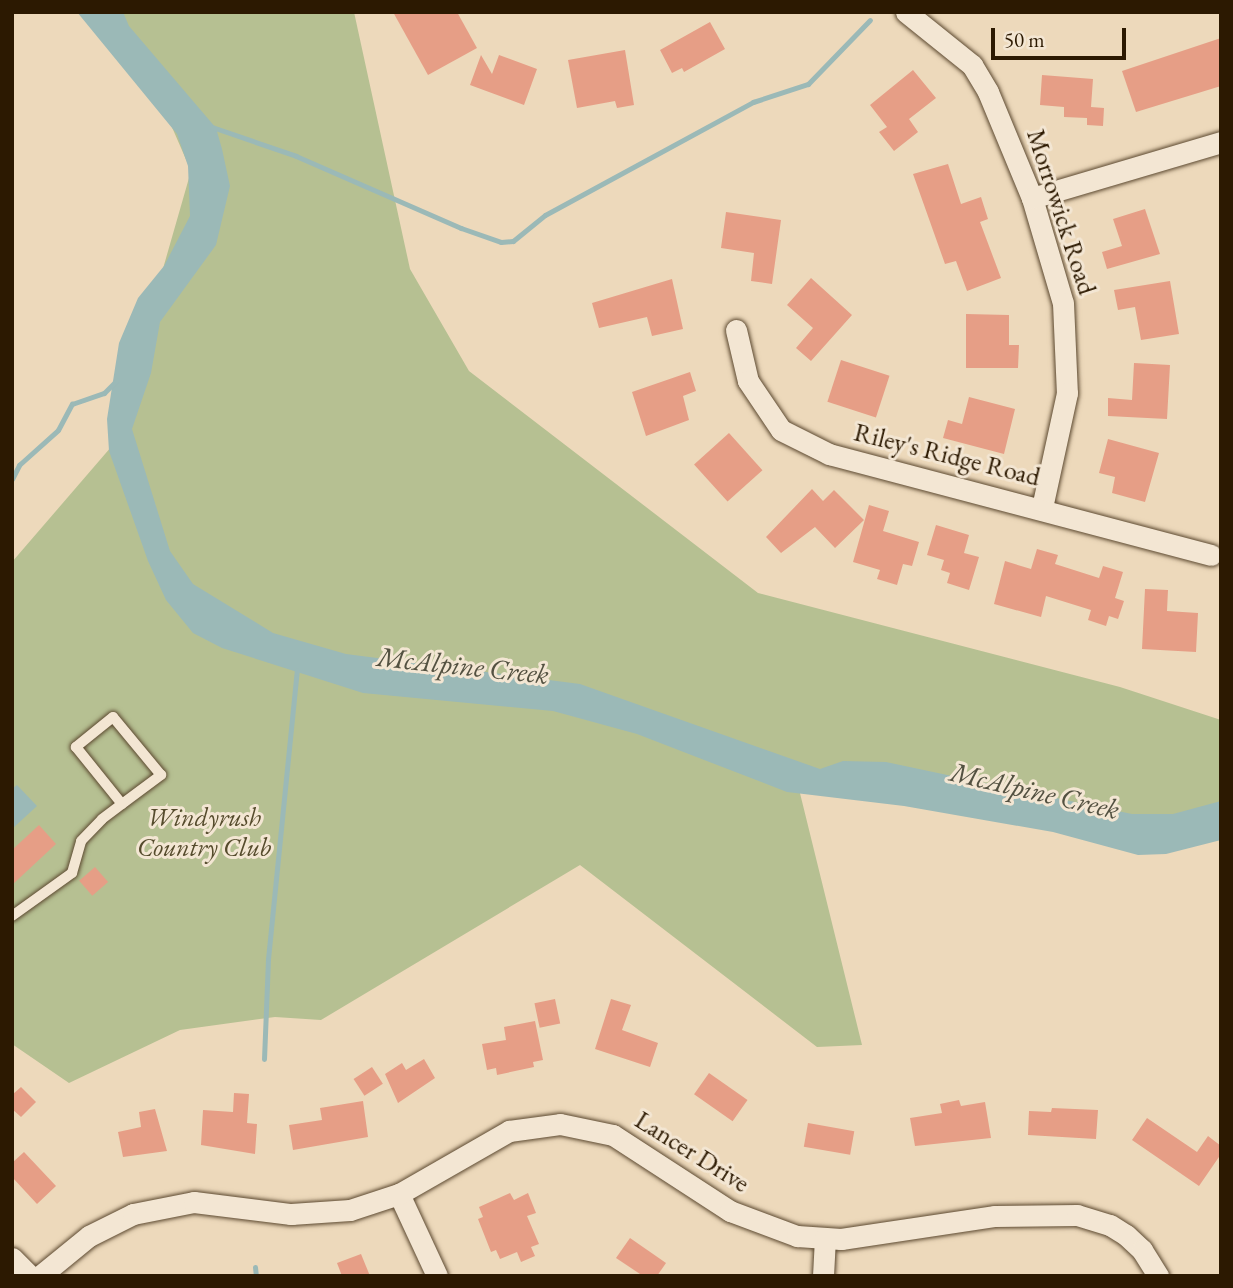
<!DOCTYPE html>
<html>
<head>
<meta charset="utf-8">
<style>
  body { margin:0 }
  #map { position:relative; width:1233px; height:1288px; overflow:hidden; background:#edd9bb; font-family:"EB Garamond",serif }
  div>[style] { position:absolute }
  .green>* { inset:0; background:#b6c092 }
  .water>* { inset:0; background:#9bb9b7 }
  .stream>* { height:5px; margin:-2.5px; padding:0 2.5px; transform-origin:2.5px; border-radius:2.5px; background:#9bb9b7 }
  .building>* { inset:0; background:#e69e86; transform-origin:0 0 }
  .roads { filter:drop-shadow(0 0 2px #5c4930) drop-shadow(0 0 2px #5c4930) }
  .lane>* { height:10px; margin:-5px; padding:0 5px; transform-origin:5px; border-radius:5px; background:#f3e6d3 }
  .street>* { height:21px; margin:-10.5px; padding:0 10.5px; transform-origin:10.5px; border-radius:10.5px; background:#f3e6d3 }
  span { translate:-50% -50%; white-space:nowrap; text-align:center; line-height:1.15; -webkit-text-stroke:6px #f3e6d3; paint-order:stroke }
  .street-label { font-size:26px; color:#2c1901 }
  .park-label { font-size:26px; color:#554b2c; font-style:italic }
  .water-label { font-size:28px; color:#535141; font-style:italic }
  .frame { position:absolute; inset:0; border:14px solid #2c1901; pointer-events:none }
  .scale { position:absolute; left:991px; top:28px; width:135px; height:32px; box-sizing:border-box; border:4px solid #2c1901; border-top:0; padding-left:9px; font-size:21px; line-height:24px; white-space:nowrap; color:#2c1901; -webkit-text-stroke:5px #f3e6d3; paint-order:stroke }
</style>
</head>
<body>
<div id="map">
  <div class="green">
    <i style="clip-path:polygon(122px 12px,354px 12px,410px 269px,469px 371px,758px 593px,1120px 687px,1221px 720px,1221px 838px,797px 781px,862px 1045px,817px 1047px,580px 865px,321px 1020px,275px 1017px,180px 1030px,69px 1083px,12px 1044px,12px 562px,124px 432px,129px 387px,191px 171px)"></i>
  </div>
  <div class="water">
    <i style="clip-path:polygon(77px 12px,123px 12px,129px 26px,216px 128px,222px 149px,230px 186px,216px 245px,160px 322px,151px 373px,132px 429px,170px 551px,193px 584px,273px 633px,346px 654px,580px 684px,820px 769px,843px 761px,886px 762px,1132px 814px,1173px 814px,1221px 801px,1221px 840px,1166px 854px,1138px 855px,1053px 832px,904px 806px,787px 792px,637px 734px,553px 711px,363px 693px,222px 648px,193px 633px,166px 600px,148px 561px,109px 451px,107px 419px,119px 343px,138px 298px,164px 266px,190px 216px,188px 166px,177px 134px)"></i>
    <i style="clip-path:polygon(17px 785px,37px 806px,12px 829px,12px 789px)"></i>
  </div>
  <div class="stream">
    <i style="left:212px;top:127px;width:89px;rotate:19deg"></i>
    <i style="left:296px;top:156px;width:180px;rotate:23.6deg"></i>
    <i style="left:461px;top:228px;width:42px;rotate:19.3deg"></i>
    <i style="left:501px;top:242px;width:12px;rotate:-5deg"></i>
    <i style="left:513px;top:241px;width:41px;rotate:-39.1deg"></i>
    <i style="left:545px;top:215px;width:237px;rotate:-28.5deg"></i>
    <i style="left:753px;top:102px;width:58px;rotate:-18.1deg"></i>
    <i style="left:808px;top:84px;width:89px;rotate:-45.9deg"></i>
    <i style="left:12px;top:479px;width:16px;rotate:-63deg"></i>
    <i style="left:19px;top:465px;width:52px;rotate:-41.9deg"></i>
    <i style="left:58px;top:430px;width:30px;rotate:-62deg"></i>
    <i style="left:72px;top:404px;width:34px;rotate:-19deg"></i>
    <i style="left:104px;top:393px;width:18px;rotate:-45deg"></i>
    <i style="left:264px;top:1059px;width:100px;rotate:-87.7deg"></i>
    <i style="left:268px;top:959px;width:290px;rotate:-84.3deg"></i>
    <i style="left:255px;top:1267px;width:9px;rotate:84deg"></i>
  </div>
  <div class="building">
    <i style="clip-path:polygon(393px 12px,457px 12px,477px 48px,428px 75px)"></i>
    <i style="clip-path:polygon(710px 22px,725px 49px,684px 72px,682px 68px,672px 73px,660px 50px)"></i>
    <i style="clip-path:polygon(1221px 38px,1221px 86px,1136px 112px,1122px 71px)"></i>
    <i style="clip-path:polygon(625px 50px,634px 105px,617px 108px,615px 101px,577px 108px,568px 60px)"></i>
    <i style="clip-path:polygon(481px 55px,492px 74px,499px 55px,537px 69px,524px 105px,470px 85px)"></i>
    <i style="clip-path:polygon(913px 70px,936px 98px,909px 119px,918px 132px,894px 151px,879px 132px,887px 127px,870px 105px)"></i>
    <i style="clip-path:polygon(1042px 75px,1093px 79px,1091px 107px,1104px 108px,1103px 126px,1087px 125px,1087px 118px,1064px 117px,1064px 107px,1040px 105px)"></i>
    <i style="clip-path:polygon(948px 164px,961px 204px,981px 197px,988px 219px,980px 222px,1001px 278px,967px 291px,956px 261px,945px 264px,913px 174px)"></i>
    <i style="clip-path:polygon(1145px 209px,1160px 254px,1107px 269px,1102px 252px,1122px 246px,1113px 219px)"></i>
    <i style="clip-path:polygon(726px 212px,781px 220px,772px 284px,751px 281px,754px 253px,721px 248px)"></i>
    <i style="clip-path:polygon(811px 278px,852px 315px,811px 361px,796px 348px,813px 328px,787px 305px)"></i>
    <i style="clip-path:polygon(672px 279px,683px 329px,652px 336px,647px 317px,599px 328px,592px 303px)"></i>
    <i style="clip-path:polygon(1170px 281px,1179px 334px,1141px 340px,1135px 307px,1118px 310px,1114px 290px)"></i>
    <i style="clip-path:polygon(966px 314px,1009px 315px,1009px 345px,1019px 345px,1018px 368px,966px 368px)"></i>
    <i style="left:841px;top:360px;width:51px;height:44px;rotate:18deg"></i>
    <i style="clip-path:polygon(1134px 363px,1170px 365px,1167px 419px,1108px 416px,1108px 398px,1132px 400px)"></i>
    <i style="clip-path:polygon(690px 372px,696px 391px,683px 396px,689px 420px,646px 436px,632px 392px)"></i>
    <i style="clip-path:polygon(969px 397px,1015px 409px,1004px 454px,943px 438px,948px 420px,962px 424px)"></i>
    <i style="left:729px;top:433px;width:50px;height:47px;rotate:48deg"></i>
    <i style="clip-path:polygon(1108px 439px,1159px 453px,1145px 502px,1112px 493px,1115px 477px,1099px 473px)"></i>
    <i style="clip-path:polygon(812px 489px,823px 501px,834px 490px,864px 520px,835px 548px,815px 527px,781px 553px,766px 537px)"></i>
    <i style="clip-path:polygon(869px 505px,889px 511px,883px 531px,919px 542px,912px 566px,903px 564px,897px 585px,877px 579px,880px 570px,853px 562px)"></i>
    <i style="clip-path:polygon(936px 525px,969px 535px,964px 553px,979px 557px,969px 590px,947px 583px,950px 573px,941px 570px,944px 560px,927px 555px)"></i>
    <i style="clip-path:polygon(1037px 549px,1058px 555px,1055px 564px,1099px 578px,1103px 566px,1123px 572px,1115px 598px,1124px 601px,1118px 619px,1109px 616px,1106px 626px,1088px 620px,1091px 610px,1046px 596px,1041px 617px,994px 604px,1005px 561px,1031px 569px)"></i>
    <i style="clip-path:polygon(1145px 589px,1168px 590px,1167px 611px,1198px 613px,1196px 652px,1142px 649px)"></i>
    <i style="clip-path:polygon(39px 825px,56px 844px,12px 885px,12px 850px)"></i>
    <i style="left:95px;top:867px;width:20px;height:21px;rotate:49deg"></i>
    <i style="left:555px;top:999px;width:25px;height:21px;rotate:78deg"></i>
    <i style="clip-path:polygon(611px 999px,631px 1005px,622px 1030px,658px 1043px,650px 1067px,595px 1049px)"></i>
    <i style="clip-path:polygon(535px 1021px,543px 1060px,533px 1062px,534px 1067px,497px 1075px,496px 1068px,487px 1070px,482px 1044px,506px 1040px,504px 1027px)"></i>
    <i style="clip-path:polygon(424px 1059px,435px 1078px,398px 1103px,385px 1074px,402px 1063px,406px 1070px)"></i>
    <i style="left:372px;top:1067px;width:20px;height:22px;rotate:57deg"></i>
    <i style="left:709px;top:1073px;width:47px;height:26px;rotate:35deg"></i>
    <i style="clip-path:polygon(21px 1087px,36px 1102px,21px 1117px,12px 1109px,12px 1095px)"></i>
    <i style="clip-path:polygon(234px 1093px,249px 1094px,247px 1123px,257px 1124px,255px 1154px,201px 1145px,203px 1110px,233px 1112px)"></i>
    <i style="clip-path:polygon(959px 1100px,961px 1106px,985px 1102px,991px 1138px,915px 1146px,910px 1118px,942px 1113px,940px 1104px)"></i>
    <i style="clip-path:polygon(363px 1101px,368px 1137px,293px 1150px,289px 1125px,322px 1120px,320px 1108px)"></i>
    <i style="clip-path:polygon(1052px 1108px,1098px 1110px,1096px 1139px,1028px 1135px,1029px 1111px,1051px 1112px)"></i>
    <i style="clip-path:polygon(155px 1109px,167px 1151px,123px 1157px,118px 1132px,141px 1127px,139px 1112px)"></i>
    <i style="clip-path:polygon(1147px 1118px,1197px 1152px,1208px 1136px,1221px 1146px,1221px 1154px,1199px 1186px,1132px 1140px)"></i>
    <i style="left:808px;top:1123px;width:47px;height:24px;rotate:10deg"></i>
    <i style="clip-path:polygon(24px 1152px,56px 1186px,37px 1204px,12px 1177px,12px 1163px)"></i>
    <i style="clip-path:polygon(510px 1193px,514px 1200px,528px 1193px,536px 1213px,527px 1216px,539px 1244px,531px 1247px,535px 1256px,521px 1262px,517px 1252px,500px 1259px,496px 1250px,491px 1252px,478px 1219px,483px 1217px,479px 1207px)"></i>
    <i style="clip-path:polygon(630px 1238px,666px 1263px,657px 1276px,643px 1276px,616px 1258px)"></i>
    <i style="clip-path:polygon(361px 1254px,370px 1276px,342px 1276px,337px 1263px)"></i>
  </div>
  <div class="roads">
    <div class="lane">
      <i style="left:12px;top:916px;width:74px;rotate:-35.6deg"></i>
      <i style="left:72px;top:873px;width:33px;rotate:-74deg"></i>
      <i style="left:81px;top:841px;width:30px;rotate:-46deg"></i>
      <i style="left:102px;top:819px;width:25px;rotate:-37deg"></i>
      <i style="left:122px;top:804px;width:49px;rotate:-36.6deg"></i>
      <i style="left:161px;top:775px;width:75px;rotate:-129.6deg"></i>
      <i style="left:113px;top:717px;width:48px;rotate:141deg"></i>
      <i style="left:76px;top:747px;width:73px;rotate:51.1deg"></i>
    </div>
    <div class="street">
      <i style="left:906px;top:12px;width:85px;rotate:38.8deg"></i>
      <i style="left:972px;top:65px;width:31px;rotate:59deg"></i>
      <i style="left:988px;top:92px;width:115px;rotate:67.5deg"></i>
      <i style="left:1032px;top:198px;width:109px;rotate:73.6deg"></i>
      <i style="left:1063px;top:303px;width:90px;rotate:87.5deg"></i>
      <i style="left:1067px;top:393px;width:118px;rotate:102.3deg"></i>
      <i style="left:1032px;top:198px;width:197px;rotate:-16.5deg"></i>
      <i style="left:736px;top:330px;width:52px;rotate:76.8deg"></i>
      <i style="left:748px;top:381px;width:59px;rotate:56deg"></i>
      <i style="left:781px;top:430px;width:54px;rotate:26.6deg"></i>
      <i style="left:829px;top:454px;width:395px;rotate:14.8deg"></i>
      <i style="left:399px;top:1194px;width:90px;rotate:65.1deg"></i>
      <i style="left:12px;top:1258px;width:25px;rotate:45deg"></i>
      <i style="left:40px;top:1276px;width:63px;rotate:-39.2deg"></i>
      <i style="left:89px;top:1236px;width:49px;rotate:-26.6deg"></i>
      <i style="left:133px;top:1214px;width:62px;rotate:-11.1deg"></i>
      <i style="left:194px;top:1202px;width:98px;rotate:7.1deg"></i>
      <i style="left:291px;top:1214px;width:59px;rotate:-3.9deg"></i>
      <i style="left:350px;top:1210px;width:52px;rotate:-18.1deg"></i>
      <i style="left:399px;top:1194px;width:127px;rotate:-29.8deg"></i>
      <i style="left:509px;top:1131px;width:51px;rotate:-7.8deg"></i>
      <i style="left:560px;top:1124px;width:54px;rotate:11.7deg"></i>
      <i style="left:613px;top:1135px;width:140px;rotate:33deg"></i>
      <i style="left:730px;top:1211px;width:72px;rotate:20.5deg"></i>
      <i style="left:797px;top:1236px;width:44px;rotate:3.9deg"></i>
      <i style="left:841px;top:1239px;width:156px;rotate:-8.5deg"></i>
      <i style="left:995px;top:1216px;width:82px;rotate:-0.7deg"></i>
      <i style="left:1077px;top:1215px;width:34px;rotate:17deg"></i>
      <i style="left:1110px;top:1225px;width:19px;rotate:32deg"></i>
      <i style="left:1126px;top:1235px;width:22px;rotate:43deg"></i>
      <i style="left:1142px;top:1250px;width:31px;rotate:58deg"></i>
      <i style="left:823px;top:1276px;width:38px;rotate:-87deg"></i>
    </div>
  </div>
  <div class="street-label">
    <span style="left:1061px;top:212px;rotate:72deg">Morrowick Road</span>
    <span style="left:947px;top:455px;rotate:14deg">Riley's Ridge Road</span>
    <span style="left:692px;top:1152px;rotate:32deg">Lancer Drive</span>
  </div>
  <div class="park-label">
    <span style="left:204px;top:833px">Windyrush<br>Country Club</span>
  </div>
  <div class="water-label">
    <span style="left:463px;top:665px;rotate:6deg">McAlpine Creek</span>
    <span style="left:1035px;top:790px;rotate:13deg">McAlpine Creek</span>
  </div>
  <div class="frame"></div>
  <div class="scale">50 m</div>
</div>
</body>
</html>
